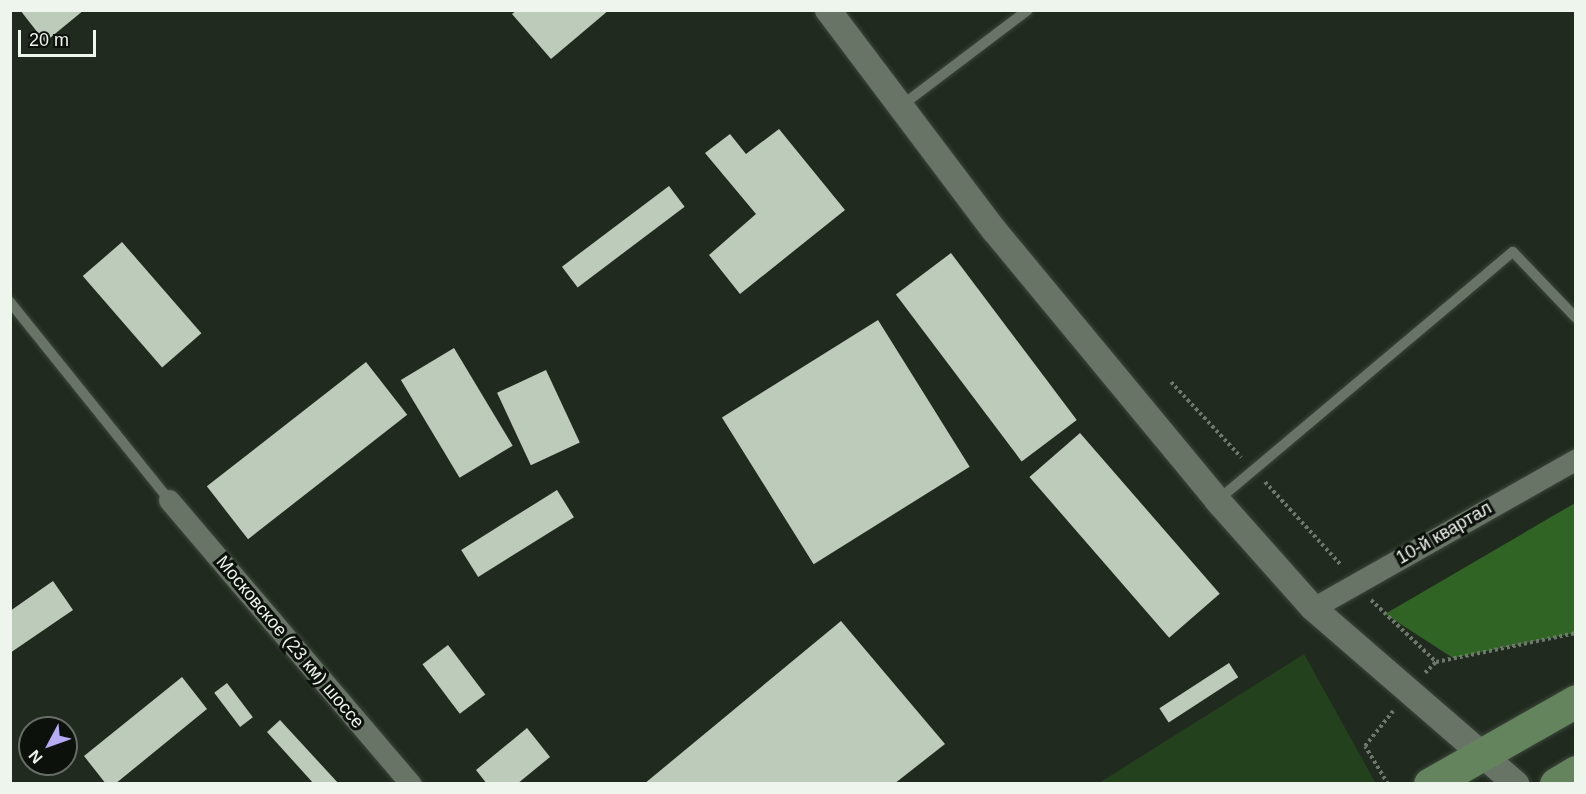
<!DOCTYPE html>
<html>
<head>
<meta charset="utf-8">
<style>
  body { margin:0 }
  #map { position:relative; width:1586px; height:794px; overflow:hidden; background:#202a1e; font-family:Helvetica,sans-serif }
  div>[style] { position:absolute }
  .green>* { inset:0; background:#24411e }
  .forest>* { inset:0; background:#306424 }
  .building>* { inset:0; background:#bdcbbb; transform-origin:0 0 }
  .path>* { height:4px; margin-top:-2px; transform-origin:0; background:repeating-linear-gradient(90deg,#6f776d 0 3px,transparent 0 6px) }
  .roads { filter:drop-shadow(0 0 2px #3b453a) drop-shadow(0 0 2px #3b453a) }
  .service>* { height:10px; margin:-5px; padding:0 5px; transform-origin:5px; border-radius:5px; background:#687466 }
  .minor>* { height:21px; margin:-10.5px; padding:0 10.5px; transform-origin:10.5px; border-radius:10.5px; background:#687466 }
  .tertiary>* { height:26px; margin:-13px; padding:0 13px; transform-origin:13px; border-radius:13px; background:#687466 }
  .primary>* { height:33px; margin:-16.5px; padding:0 16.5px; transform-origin:16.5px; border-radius:16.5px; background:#64845e }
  span { translate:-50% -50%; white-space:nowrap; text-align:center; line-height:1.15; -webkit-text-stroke:6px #0d110c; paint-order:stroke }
  .street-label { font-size:18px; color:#eef5ed }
  .frame { position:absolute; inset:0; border:12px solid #eef5ed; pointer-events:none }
  .north { position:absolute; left:18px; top:716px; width:60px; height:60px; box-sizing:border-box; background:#0d110c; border:2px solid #676c66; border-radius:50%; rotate:229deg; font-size:16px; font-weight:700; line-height:24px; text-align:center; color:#eef5ed }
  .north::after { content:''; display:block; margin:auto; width:21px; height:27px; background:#b7abf8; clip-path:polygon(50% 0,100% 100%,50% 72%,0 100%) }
  .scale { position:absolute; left:18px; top:30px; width:78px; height:27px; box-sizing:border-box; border:3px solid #eef5ed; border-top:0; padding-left:8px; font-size:18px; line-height:21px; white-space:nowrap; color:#eef5ed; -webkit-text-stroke:4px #0d110c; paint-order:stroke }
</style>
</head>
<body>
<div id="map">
  <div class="green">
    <i style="clip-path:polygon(1304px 654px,1375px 782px,1099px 783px)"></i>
  </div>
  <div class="forest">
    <i style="clip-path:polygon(1575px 503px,1575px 633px,1453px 658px,1385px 614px)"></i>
  </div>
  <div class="building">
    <i style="clip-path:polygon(20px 10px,84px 10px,45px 42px)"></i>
    <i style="clip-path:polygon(517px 10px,609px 10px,551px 59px,512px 14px)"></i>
    <i style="clip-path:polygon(779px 129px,845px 210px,740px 294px,709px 255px,756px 214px,705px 153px,730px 134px,746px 154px)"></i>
    <i style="left:669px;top:186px;width:26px;height:134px;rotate:53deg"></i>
    <i style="left:122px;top:242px;width:121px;height:52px;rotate:49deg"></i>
    <i style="left:951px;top:253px;width:209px;height:69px;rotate:53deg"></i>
    <i style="left:878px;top:320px;width:173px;height:184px;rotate:58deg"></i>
    <i style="left:454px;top:348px;width:114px;height:62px;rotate:59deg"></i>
    <i style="left:366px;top:362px;width:67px;height:202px;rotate:52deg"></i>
    <i style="left:546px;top:370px;width:80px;height:54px;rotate:65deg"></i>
    <i style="left:1080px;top:433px;width:213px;height:67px;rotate:49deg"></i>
    <i style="left:557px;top:490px;width:32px;height:113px;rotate:58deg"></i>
    <i style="clip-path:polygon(53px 581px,73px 610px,10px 653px,10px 611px)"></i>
    <i style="clip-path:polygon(841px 621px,945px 744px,894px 784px,644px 784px)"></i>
    <i style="left:448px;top:645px;width:62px;height:32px;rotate:53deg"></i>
    <i style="left:1229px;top:663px;width:17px;height:83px;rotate:57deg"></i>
    <i style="clip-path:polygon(182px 677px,207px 709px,115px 784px,106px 784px,84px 756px)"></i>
    <i style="left:227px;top:683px;width:43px;height:16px;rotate:53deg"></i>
    <i style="clip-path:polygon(280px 720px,339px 784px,314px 784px,267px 732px)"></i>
    <i style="clip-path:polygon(527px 728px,550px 757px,517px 784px,487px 784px,476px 770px)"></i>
  </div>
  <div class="path">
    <i style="left:1171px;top:382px;width:103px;rotate:47deg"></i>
    <i style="left:1265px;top:482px;width:113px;rotate:47.5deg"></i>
    <i style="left:1371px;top:600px;width:90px;rotate:43.6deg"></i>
    <i style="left:1425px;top:673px;width:16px;rotate:-45deg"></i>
    <i style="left:1436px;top:662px;width:143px;rotate:-11.7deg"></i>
    <i style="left:1388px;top:784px;width:44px;rotate:-121.2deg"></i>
    <i style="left:1365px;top:746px;width:45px;rotate:-51.3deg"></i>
  </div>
  <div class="roads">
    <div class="service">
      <i style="left:901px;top:106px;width:159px;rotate:-37.1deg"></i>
      <i style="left:10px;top:302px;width:254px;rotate:51.2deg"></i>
      <i style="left:1218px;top:500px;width:385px;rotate:-40.1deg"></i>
      <i style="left:1513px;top:252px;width:91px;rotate:46.3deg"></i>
    </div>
    <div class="minor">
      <i style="left:169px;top:500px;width:373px;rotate:49.6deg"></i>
      <i style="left:1313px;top:608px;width:302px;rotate:-29.5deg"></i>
    </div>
    <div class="tertiary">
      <i style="left:828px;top:10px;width:276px;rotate:53deg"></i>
      <i style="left:994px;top:230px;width:350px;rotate:50.4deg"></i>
      <i style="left:1217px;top:500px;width:144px;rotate:48.4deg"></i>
      <i style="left:1313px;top:608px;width:269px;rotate:40.9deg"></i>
    </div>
    <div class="primary">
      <i style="left:1430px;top:784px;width:168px;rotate:-29.6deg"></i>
      <i style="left:1556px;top:784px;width:23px;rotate:-31deg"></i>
    </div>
  </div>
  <div class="street-label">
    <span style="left:1444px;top:533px;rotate:-30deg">10-й квартал</span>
    <span style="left:290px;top:642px;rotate:50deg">Московское (23 км) шоссе</span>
  </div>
  <div class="frame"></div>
  <div class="north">N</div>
  <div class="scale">20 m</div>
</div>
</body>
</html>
